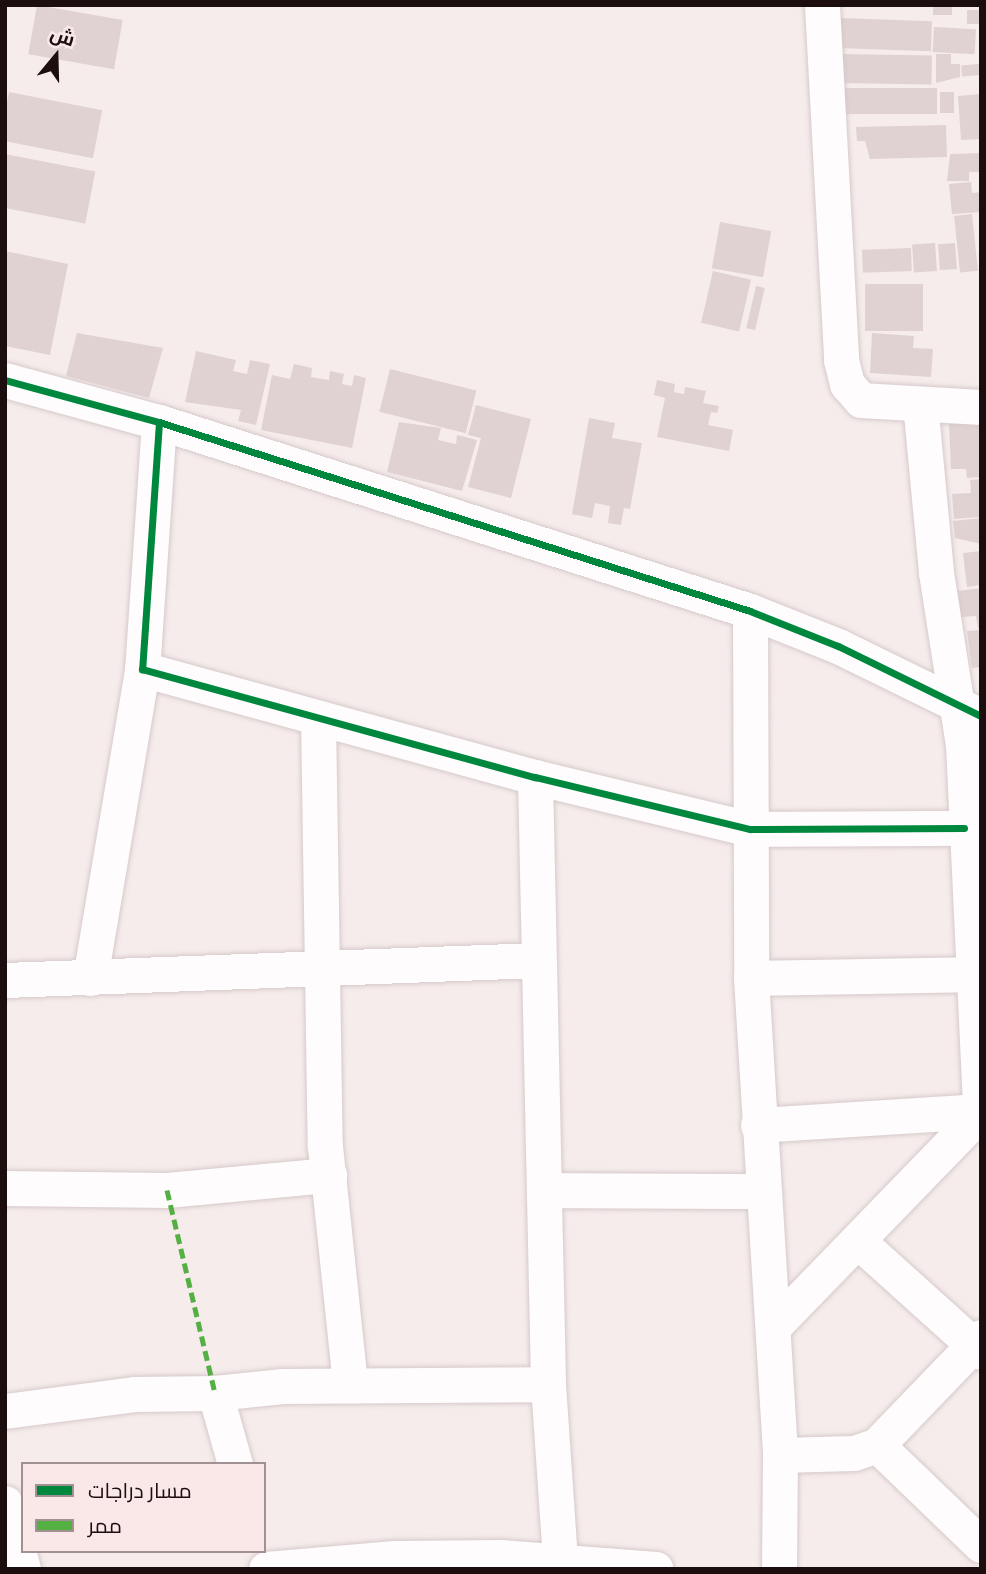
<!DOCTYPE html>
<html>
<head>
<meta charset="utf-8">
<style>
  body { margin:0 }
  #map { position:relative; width:986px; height:1574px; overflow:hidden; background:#f6ecec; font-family:"Titillium Web",Cairo,sans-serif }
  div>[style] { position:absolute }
  .building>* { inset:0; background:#e0d2d3; transform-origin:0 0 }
  .roads { filter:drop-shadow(0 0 2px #d6c9ca) drop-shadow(0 0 2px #d6c9ca) }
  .minor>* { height:35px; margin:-17.5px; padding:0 17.5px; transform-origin:17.5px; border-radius:17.5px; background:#fefcfc }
  .quiet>* { height:5px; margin-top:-2.5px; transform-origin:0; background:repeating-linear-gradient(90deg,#55b044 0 10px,transparent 0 15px) }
  .cycleway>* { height:7px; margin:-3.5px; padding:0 3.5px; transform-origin:3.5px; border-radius:3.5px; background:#00873e }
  span { translate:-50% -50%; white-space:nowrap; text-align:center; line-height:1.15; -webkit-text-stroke:6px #fae8e9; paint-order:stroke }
  .frame { position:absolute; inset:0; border:7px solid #1c0e0f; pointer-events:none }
  .legend { position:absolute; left:21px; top:1462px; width:245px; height:91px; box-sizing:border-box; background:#fae8e9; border:2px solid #a19192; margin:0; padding:9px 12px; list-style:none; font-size:21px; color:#1c0e0f }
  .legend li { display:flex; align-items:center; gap:14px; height:35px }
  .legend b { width:35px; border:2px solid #a19192 }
  .north { position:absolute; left:21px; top:21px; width:70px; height:70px; -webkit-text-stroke:5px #fae8e9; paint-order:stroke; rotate:19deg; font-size:19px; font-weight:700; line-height:28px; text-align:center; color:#1c0e0f }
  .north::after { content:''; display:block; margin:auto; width:24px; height:32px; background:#1c0e0f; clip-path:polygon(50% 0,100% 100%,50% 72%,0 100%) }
</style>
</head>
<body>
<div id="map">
  <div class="building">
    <i style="left:37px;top:5px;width:87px;height:50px;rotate:10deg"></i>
    <i style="left:933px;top:5px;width:19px;height:10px"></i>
    <i style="left:981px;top:10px;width:14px;height:14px;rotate:90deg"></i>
    <i style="left:838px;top:18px;width:94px;height:30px;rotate:2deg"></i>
    <i style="left:934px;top:27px;width:42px;height:25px;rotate:3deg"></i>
    <i style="left:840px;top:54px;width:92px;height:29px;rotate:1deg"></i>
    <i style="clip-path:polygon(936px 54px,951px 54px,951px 64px,960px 64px,960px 77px,936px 83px)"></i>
    <i style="left:979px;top:64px;width:11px;height:18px;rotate:85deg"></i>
    <i style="left:937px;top:88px;width:26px;height:93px;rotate:90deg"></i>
    <i style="left:9px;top:92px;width:95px;height:49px;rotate:11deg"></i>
    <i style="left:940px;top:92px;width:14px;height:21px"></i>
    <i style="clip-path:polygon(981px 94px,981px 139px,961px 140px,958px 96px)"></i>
    <i style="clip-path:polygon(946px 125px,947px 157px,870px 159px,865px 141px,857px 141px,856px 127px)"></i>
    <i style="clip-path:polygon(981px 153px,981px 172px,969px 172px,969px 181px,947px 181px,950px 154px)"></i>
    <i style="left:5px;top:154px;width:92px;height:53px;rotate:11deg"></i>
    <i style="clip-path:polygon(971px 182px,972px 193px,981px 192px,981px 212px,952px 214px,949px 184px)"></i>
    <i style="left:972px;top:214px;width:57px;height:18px;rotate:84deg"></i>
    <i style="left:720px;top:222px;width:52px;height:47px;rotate:10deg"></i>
    <i style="left:935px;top:243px;width:28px;height:23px;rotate:86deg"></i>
    <i style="left:955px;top:243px;width:26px;height:17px;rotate:86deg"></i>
    <i style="left:911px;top:248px;width:23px;height:49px;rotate:88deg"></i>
    <i style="clip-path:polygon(5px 251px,68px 264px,50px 355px,5px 346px)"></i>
    <i style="left:713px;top:271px;width:39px;height:53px;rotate:13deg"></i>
    <i style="left:923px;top:284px;width:47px;height:58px;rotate:90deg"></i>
    <i style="left:756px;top:286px;width:9px;height:43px;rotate:13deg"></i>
    <i style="clip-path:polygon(77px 333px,163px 348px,149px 398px,66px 376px)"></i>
    <i style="clip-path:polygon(872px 333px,914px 336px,913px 348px,933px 349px,931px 377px,870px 373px)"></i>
    <i style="clip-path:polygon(196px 351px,236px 360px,233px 371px,247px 374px,250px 360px,270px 364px,256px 425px,238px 421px,241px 410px,185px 402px)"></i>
    <i style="clip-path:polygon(294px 364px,312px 368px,311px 377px,329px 380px,330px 371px,344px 374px,342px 384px,352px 386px,354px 375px,366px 378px,352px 448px,261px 430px,272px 375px,290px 379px)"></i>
    <i style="left:390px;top:369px;width:89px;height:44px;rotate:14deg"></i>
    <i style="clip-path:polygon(657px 380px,675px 384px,674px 392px,684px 394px,685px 387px,706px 391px,703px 403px,719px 406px,717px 413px,711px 412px,708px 425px,733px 430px,729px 451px,657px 437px,665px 398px,654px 395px)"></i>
    <i style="clip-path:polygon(476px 405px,531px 419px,511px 498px,468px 487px,481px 438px,468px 435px)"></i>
    <i style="clip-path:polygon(589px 418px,615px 423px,612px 438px,642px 443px,630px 509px,624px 508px,621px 525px,608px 523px,610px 506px,595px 503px,592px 518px,572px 514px)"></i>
    <i style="clip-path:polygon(399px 422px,441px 428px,438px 440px,456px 444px,457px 435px,477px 440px,462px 491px,387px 472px)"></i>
    <i style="clip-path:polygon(981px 423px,981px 477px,967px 478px,966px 469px,951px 469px,949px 424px)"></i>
    <i style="clip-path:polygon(981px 479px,981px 517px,954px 519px,952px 494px,971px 493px,970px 480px)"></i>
    <i style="clip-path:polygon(981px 518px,981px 544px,955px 538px,953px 521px)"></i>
    <i style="clip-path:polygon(981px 551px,981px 585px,967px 587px,963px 553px)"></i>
    <i style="clip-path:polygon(981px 588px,981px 628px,978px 628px,976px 616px,961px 617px,958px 591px)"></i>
    <i style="clip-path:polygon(981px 630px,981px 667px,972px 668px,967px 631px)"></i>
  </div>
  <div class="roads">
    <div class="minor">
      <i style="left:822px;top:5px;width:356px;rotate:86.9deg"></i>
      <i style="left:841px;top:360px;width:25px;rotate:76deg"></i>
      <i style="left:847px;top:384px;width:21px;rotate:49deg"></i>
      <i style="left:861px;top:400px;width:120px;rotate:3.3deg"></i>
      <i style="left:5px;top:380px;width:160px;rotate:15.3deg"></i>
      <i style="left:159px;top:422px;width:620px;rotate:17.73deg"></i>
      <i style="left:750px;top:611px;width:95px;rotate:21.7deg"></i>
      <i style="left:838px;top:646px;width:159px;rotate:26.1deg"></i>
      <i style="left:159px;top:422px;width:248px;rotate:93.9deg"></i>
      <i style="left:142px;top:669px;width:408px;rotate:15.4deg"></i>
      <i style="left:535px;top:777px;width:221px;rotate:13.6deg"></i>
      <i style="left:750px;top:829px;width:214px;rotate:-0.3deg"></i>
      <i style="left:750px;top:611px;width:367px;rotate:89.8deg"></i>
      <i style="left:751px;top:978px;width:478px;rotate:86.5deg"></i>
      <i style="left:780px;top:1455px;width:114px;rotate:90.5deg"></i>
      <i style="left:318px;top:718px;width:428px;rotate:89.1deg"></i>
      <i style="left:325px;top:1146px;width:239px;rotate:84deg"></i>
      <i style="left:535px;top:777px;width:607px;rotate:88.77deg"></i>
      <i style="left:548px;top:1384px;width:175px;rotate:86.1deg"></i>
      <i style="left:90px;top:978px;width:313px;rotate:-80.4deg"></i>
      <i style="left:751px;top:978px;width:230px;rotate:-1deg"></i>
      <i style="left:5px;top:980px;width:533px;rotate:-2.15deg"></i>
      <i style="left:758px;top:1125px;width:221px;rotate:-3.6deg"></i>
      <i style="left:5px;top:1188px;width:162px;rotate:0.7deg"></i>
      <i style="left:167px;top:1190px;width:163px;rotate:-5.3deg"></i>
      <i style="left:546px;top:1190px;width:216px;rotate:0.3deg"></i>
      <i style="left:859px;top:1242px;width:164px;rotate:42deg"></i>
      <i style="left:773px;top:1327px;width:281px;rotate:-45.9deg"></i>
      <i style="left:969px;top:1125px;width:23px;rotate:-61deg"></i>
      <i style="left:980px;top:1105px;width:360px;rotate:-92.7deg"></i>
      <i style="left:963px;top:745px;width:175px;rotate:-98.9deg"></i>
      <i style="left:936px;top:572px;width:169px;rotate:-95.4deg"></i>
      <i style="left:215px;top:1393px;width:74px;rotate:74.3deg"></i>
      <i style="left:5px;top:1411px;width:130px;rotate:-7.5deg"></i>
      <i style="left:134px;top:1394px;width:81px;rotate:-0.7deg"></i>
      <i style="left:215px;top:1393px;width:68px;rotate:-5.9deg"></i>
      <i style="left:283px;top:1386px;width:265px;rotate:-0.4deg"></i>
      <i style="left:877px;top:1445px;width:144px;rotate:43.9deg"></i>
      <i style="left:780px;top:1455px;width:74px;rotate:-1.5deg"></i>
      <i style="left:854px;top:1453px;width:24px;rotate:-19deg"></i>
      <i style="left:877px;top:1445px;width:150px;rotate:-46.1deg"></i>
      <i style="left:5px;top:1503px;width:68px;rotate:74.7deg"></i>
      <i style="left:266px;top:1569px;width:129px;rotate:-4.9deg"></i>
      <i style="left:395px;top:1558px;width:105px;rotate:-0.5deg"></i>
      <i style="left:500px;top:1557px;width:156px;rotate:4.4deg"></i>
    </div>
  </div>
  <div class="quiet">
    <i style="left:167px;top:1190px;width:209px;rotate:76.7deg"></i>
  </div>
  <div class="cycleway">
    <i style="left:5px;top:380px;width:160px;rotate:15.3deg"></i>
    <i style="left:159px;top:422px;width:620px;rotate:17.73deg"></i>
    <i style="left:750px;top:611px;width:95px;rotate:21.7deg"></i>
    <i style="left:838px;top:646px;width:159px;rotate:26.1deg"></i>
    <i style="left:159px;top:422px;width:248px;rotate:93.9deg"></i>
    <i style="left:142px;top:669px;width:408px;rotate:15.4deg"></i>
    <i style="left:535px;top:777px;width:221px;rotate:13.6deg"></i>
    <i style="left:750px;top:829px;width:214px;rotate:-0.3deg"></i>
  </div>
  <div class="frame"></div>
  <ul class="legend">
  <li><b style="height:9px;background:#00873e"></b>مسار دراجات</li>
  <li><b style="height:9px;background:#55b044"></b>ممر</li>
  </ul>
  <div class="north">ش</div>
</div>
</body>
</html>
